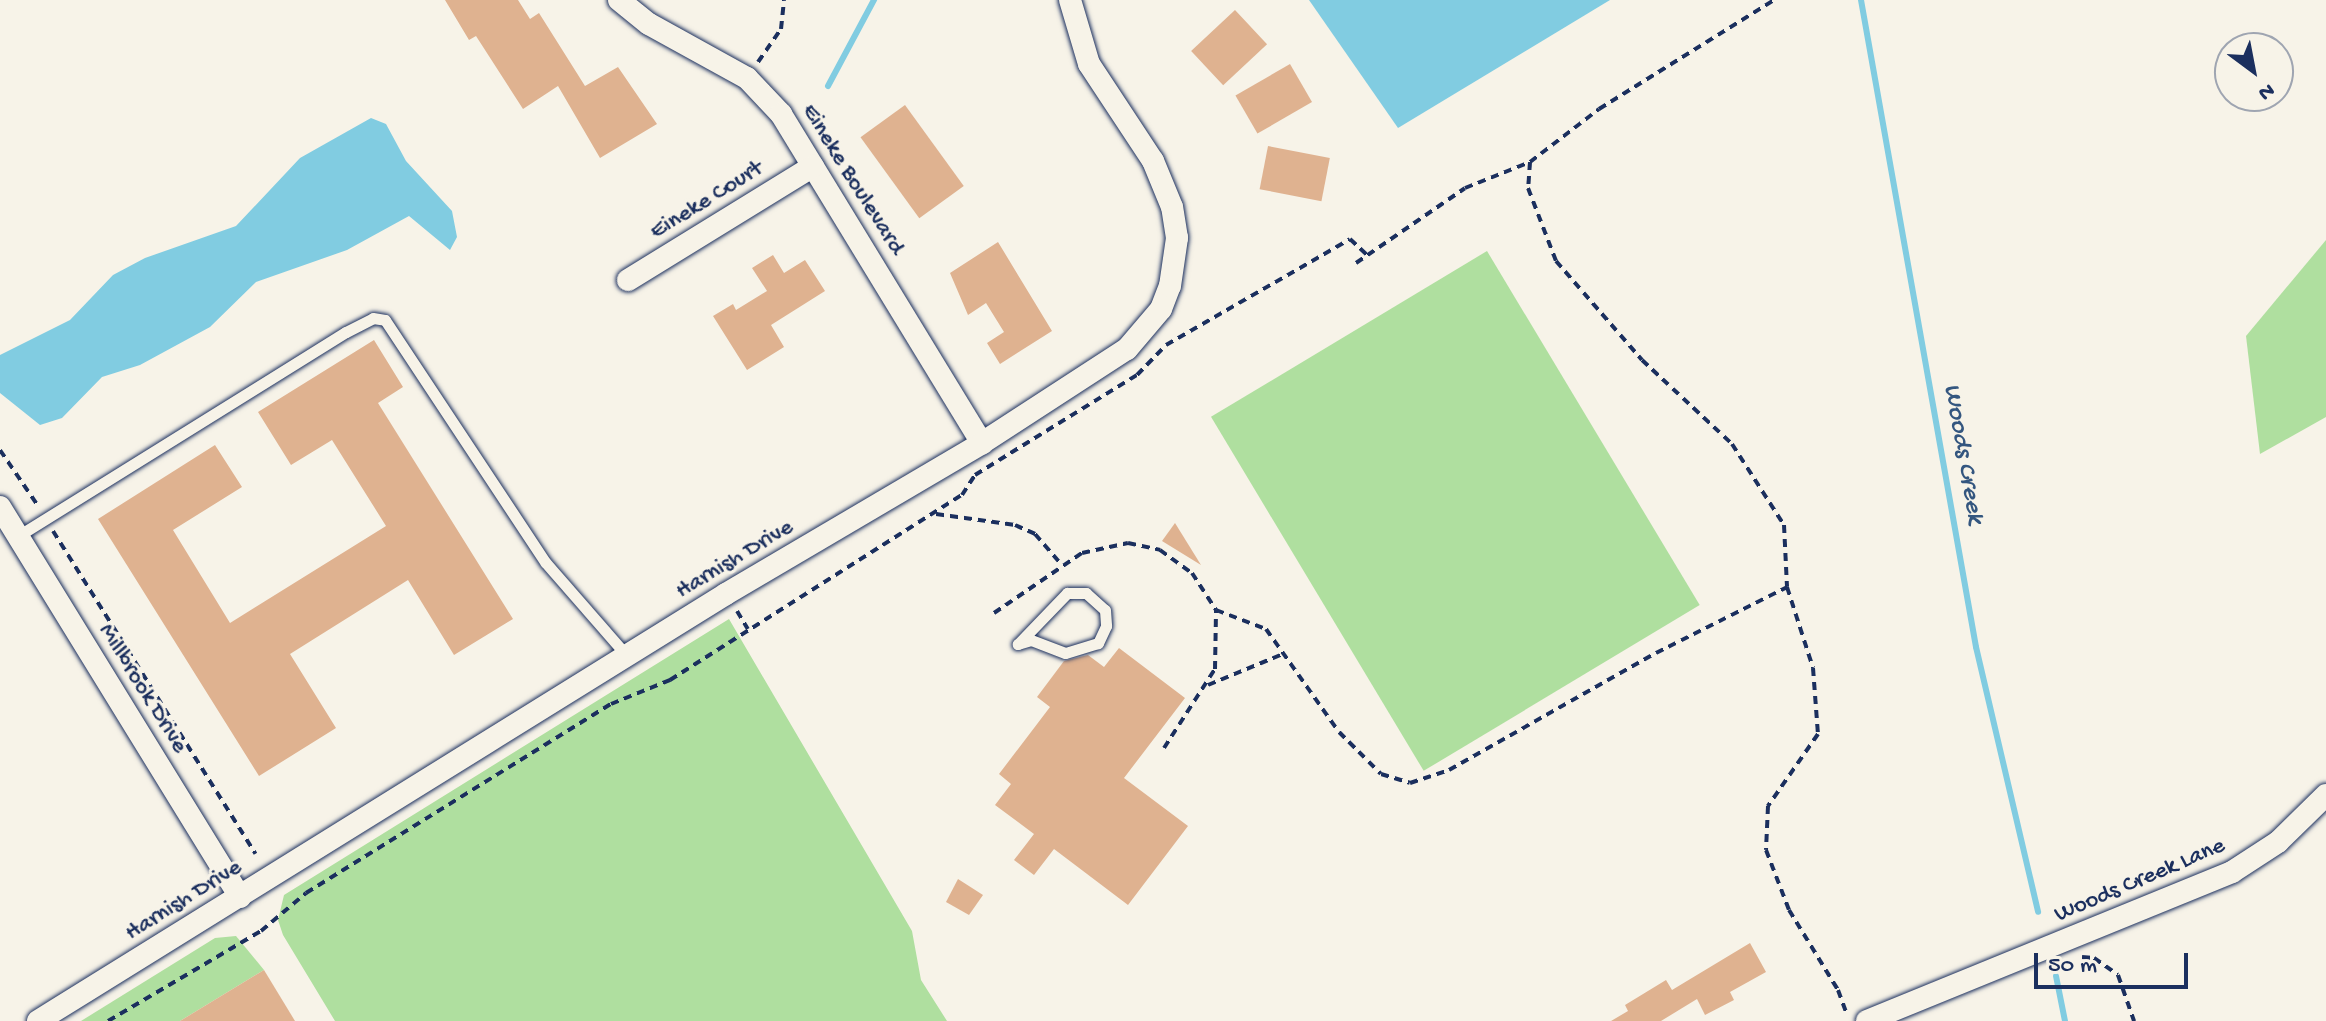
<!DOCTYPE html>
<html>
<head>
<meta charset="utf-8">
<style>
  body { margin:0 }
  #map { position:relative; width:2326px; height:1021px; overflow:hidden; background:#f7f3e8; font-family:"Gochi Hand",sans-serif }
  div>[style] { position:absolute }
  .green>* { inset:0; background:#afdf9f; transform-origin:0 0 }
  .water>* { inset:0; background:#81cce1 }
  .stream>* { height:6px; margin:-3px; padding:0 3px; transform-origin:3px; border-radius:3px; background:#81cce1 }
  .building>* { inset:0; background:#dfb290; transform-origin:0 0 }
  .path>* { height:4px; margin-top:-2px; transform-origin:0; background:repeating-linear-gradient(90deg,#1b2f5e 0 8px,transparent 0 14px) }
  .roads { filter:drop-shadow(0 0 2px #1b2f5e) drop-shadow(0 0 2px #1b2f5e) }
  .service>* { height:11px; margin:-5.5px; padding:0 5.5px; transform-origin:5.5px; border-radius:5.5px; background:#f7f3e8 }
  .minor>* { height:22px; margin:-11px; padding:0 11px; transform-origin:11px; border-radius:11px; background:#f7f3e8 }
  span { translate:-50% -50%; white-space:nowrap; text-align:center; line-height:1.15; -webkit-text-stroke:6px #f7f3e8; paint-order:stroke }
  .street-label { font-size:24px; color:#1b2f5e }
  .water-label { font-size:26px; color:#34567f; font-style:italic }
  .north { position:absolute; left:2214px; top:32px; width:80px; height:80px; box-sizing:border-box; background:#f7f3e8; border:2px solid #9fa5b1; border-radius:50%; rotate:148deg; font-size:22px; font-weight:700; line-height:32px; text-align:center; color:#1b2f5e }
  .north::after { content:''; display:block; margin:auto; width:28px; height:36px; background:#1b2f5e; clip-path:polygon(50% 0,100% 100%,50% 72%,0 100%) }
  .scale { position:absolute; left:2034px; top:953px; width:154px; height:36px; box-sizing:border-box; border:4px solid #1b2f5e; border-top:0; padding-left:10px; font-size:24px; line-height:28px; white-space:nowrap; color:#1b2f5e; -webkit-text-stroke:6px #f7f3e8; paint-order:stroke }
</style>
</head>
<body>
<div id="map">
  <div class="green">
    <i style="clip-path:polygon(2326px 240px,2326px 417px,2260px 454px,2246px 336px)"></i>
    <i style="left:1487px;top:251px;width:413px;height:322px;rotate:59deg"></i>
    <i style="clip-path:polygon(729px 619px,912px 931px,921px 980px,947px 1021px,335px 1021px,283px 935px,278px 920px,284px 895px)"></i>
    <i style="clip-path:polygon(236px 936px,264px 970px,180px 1021px,81px 1021px,215px 938px)"></i>
  </div>
  <div class="water">
    <i style="clip-path:polygon(1309px 0,1610px 0,1398px 128px)"></i>
    <i style="clip-path:polygon(371px 118px,386px 124px,406px 161px,452px 211px,457px 237px,450px 250px,409px 216px,347px 250px,256px 282px,210px 327px,140px 365px,102px 377px,62px 418px,40px 425px,0 393px,0 355px,70px 320px,113px 275px,145px 258px,236px 226px,300px 158px)"></i>
  </div>
  <div class="stream">
    <i style="left:1861px;top:0;width:657px;rotate:79.92deg"></i>
    <i style="left:1976px;top:647px;width:272px;rotate:76.8deg"></i>
    <i style="left:828px;top:86px;width:98px;rotate:-61.9deg"></i>
    <i style="left:2056px;top:976px;width:46px;rotate:78.7deg"></i>
  </div>
  <div class="building">
    <i style="clip-path:polygon(445px 0,518px 0,530px 19px,539px 13px,585px 86px,618px 67px,657px 124px,600px 158px,558px 86px,523px 109px,476px 36px,469px 40px)"></i>
    <i style="left:1235px;top:10px;width:47px;height:60px;rotate:47deg"></i>
    <i style="left:1290px;top:64px;width:44px;height:63px;rotate:60deg"></i>
    <i style="left:905px;top:105px;width:100px;height:55px;rotate:54deg"></i>
    <i style="left:1268px;top:146px;width:63px;height:44px;rotate:11deg"></i>
    <i style="clip-path:polygon(998px 242px,1052px 331px,1000px 364px,987px 343px,1004px 332px,986px 303px,968px 315px,950px 273px)"></i>
    <i style="clip-path:polygon(773px 255px,784px 273px,805px 260px,825px 291px,771px 325px,784px 347px,747px 370px,713px 316px,733px 304px,736px 310px,767px 291px,752px 268px)"></i>
    <i style="clip-path:polygon(374px 340px,403px 387px,378px 403px,513px 619px,454px 655px,408px 580px,290px 654px,336px 728px,259px 776px,98px 519px,215px 445px,242px 487px,173px 530px,230px 623px,386px 526px,332px 440px,291px 465px,258px 412px)"></i>
    <i style="clip-path:polygon(1175px 523px,1201px 565px,1162px 541px)"></i>
    <i style="clip-path:polygon(1119px 648px,1185px 698px,1124px 778px,1188px 826px,1128px 905px,1054px 849px,1034px 875px,1014px 860px,1034px 834px,995px 805px,1011px 784px,999px 774px,1050px 707px,1037px 697px,1064px 661px,1088px 655px,1104px 667px)"></i>
    <i style="clip-path:polygon(958px 879px,983px 895px,969px 915px,946px 902px)"></i>
    <i style="clip-path:polygon(1750px 943px,1766px 972px,1730px 992px,1734px 1000px,1705px 1015px,1697px 999px,1661px 1021px,1611px 1021px,1628px 1011px,1625px 1005px,1666px 980px,1672px 990px)"></i>
    <i style="clip-path:polygon(264px 970px,295px 1021px,180px 1021px)"></i>
  </div>
  <div class="path">
    <i style="left:758px;top:62px;width:40px;rotate:-55.1deg"></i>
    <i style="left:781px;top:29px;width:29px;rotate:-84deg"></i>
    <i style="left:1530px;top:162px;width:26px;rotate:94deg"></i>
    <i style="left:1528px;top:188px;width:78px;rotate:69deg"></i>
    <i style="left:1556px;top:261px;width:131px;rotate:49deg"></i>
    <i style="left:1642px;top:360px;width:123px;rotate:43deg"></i>
    <i style="left:1732px;top:444px;width:96px;rotate:57.3deg"></i>
    <i style="left:1784px;top:525px;width:62px;rotate:87.2deg"></i>
    <i style="left:1787px;top:587px;width:85px;rotate:72.2deg"></i>
    <i style="left:1813px;top:668px;width:66px;rotate:85.7deg"></i>
    <i style="left:1818px;top:734px;width:88px;rotate:124.8deg"></i>
    <i style="left:1768px;top:806px;width:44px;rotate:92.6deg"></i>
    <i style="left:1766px;top:850px;width:64px;rotate:69deg"></i>
    <i style="left:1789px;top:910px;width:94px;rotate:58.5deg"></i>
    <i style="left:1838px;top:990px;width:27px;rotate:70deg"></i>
    <i style="left:1356px;top:263px;width:132px;rotate:-34.5deg"></i>
    <i style="left:1465px;top:188px;width:70px;rotate:-21.8deg"></i>
    <i style="left:1530px;top:162px;width:87px;rotate:-37.5deg"></i>
    <i style="left:1599px;top:109px;width:206px;rotate:-31.9deg"></i>
    <i style="left:0;top:450px;width:68px;rotate:55.8deg"></i>
    <i style="left:936px;top:514px;width:80px;rotate:7.9deg"></i>
    <i style="left:1015px;top:525px;width:22px;rotate:24deg"></i>
    <i style="left:1035px;top:534px;width:40px;rotate:49deg"></i>
    <i style="left:53px;top:531px;width:381px;rotate:57.9deg"></i>
    <i style="left:737px;top:611px;width:21px;rotate:59deg"></i>
    <i style="left:994px;top:613px;width:107px;rotate:-34.3deg"></i>
    <i style="left:1082px;top:553px;width:47px;rotate:-12.3deg"></i>
    <i style="left:1128px;top:543px;width:33px;rotate:12deg"></i>
    <i style="left:1160px;top:550px;width:39px;rotate:36deg"></i>
    <i style="left:1192px;top:573px;width:44px;rotate:57deg"></i>
    <i style="left:1216px;top:610px;width:53px;rotate:20.8deg"></i>
    <i style="left:1266px;top:629px;width:126px;rotate:54.7deg"></i>
    <i style="left:1339px;top:732px;width:59px;rotate:45deg"></i>
    <i style="left:1381px;top:774px;width:30px;rotate:17deg"></i>
    <i style="left:1410px;top:783px;width:41px;rotate:-18.4deg"></i>
    <i style="left:1449px;top:770px;width:238px;rotate:-29.5deg"></i>
    <i style="left:1656px;top:653px;width:147px;rotate:-26.7deg"></i>
    <i style="left:1208px;top:685px;width:81px;rotate:-22.5deg"></i>
    <i style="left:1164px;top:748px;width:94px;rotate:-57.2deg"></i>
    <i style="left:1215px;top:669px;width:59px;rotate:-89deg"></i>
    <i style="left:2082px;top:957px;width:12px;rotate:5deg"></i>
    <i style="left:2094px;top:958px;width:29px;rotate:35deg"></i>
    <i style="left:2118px;top:975px;width:49px;rotate:70.8deg"></i>
    <i style="left:108px;top:1021px;width:178px;rotate:-30.5deg"></i>
    <i style="left:261px;top:931px;width:59px;rotate:-40.2deg"></i>
    <i style="left:306px;top:893px;width:359px;rotate:-31.8deg"></i>
    <i style="left:611px;top:704px;width:64px;rotate:-22.1deg"></i>
    <i style="left:670px;top:680px;width:346px;rotate:-32.4deg"></i>
    <i style="left:962px;top:495px;width:24px;rotate:-57deg"></i>
    <i style="left:975px;top:475px;width:190px;rotate:-31.7deg"></i>
    <i style="left:1137px;top:375px;width:42px;rotate:-46deg"></i>
    <i style="left:1166px;top:345px;width:212px;rotate:-29.9deg"></i>
    <i style="left:1350px;top:239px;width:23px;rotate:43deg"></i>
  </div>
  <div class="roads">
    <div class="service">
      <i style="left:18px;top:536px;width:386px;rotate:-31.9deg"></i>
      <i style="left:346px;top:332px;width:30px;rotate:-27deg"></i>
      <i style="left:373px;top:318px;width:12px;rotate:9deg"></i>
      <i style="left:385px;top:320px;width:291px;rotate:56.5deg"></i>
      <i style="left:546px;top:563px;width:123px;rotate:48.9deg"></i>
      <i style="left:1067px;top:593px;width:19px"></i>
      <i style="left:1086px;top:593px;width:25px;rotate:42deg"></i>
      <i style="left:1105px;top:610px;width:16px;rotate:86deg"></i>
      <i style="left:1106px;top:626px;width:19px;rotate:115deg"></i>
      <i style="left:1098px;top:643px;width:34px;rotate:163deg"></i>
      <i style="left:1065px;top:653px;width:36px;rotate:-159deg"></i>
      <i style="left:1031px;top:640px;width:14px;rotate:163deg"></i>
      <i style="left:1018px;top:644px;width:71px;rotate:-46.1deg"></i>
    </div>
    <div class="minor">
      <i style="left:619px;top:0;width:38px;rotate:39deg"></i>
      <i style="left:649px;top:24px;width:112px;rotate:28.9deg"></i>
      <i style="left:747px;top:78px;width:50px;rotate:46.6deg"></i>
      <i style="left:781px;top:114px;width:386px;rotate:58.6deg"></i>
      <i style="left:628px;top:280px;width:217px;rotate:-31.6deg"></i>
      <i style="left:0;top:507px;width:458px;rotate:58.4deg"></i>
      <i style="left:38px;top:1021px;width:810px;rotate:-31.83deg"></i>
      <i style="left:726px;top:594px;width:297px;rotate:-30.5deg"></i>
      <i style="left:982px;top:443px;width:173px;rotate:-33deg"></i>
      <i style="left:1127px;top:349px;width:52px;rotate:-49.6deg"></i>
      <i style="left:1161px;top:309px;width:25px;rotate:-69deg"></i>
      <i style="left:1170px;top:286px;width:49px;rotate:-81.7deg"></i>
      <i style="left:1177px;top:238px;width:31px;rotate:-99deg"></i>
      <i style="left:1172px;top:207px;width:50px;rotate:-112.4deg"></i>
      <i style="left:1153px;top:161px;width:116px;rotate:-123.4deg"></i>
      <i style="left:1089px;top:64px;width:67px;rotate:-106.5deg"></i>
      <i style="left:1867px;top:1021px;width:394px;rotate:-22.2deg"></i>
      <i style="left:2232px;top:872px;width:55px;rotate:-33.1deg"></i>
      <i style="left:2278px;top:842px;width:67px;rotate:-44.4deg"></i>
    </div>
  </div>
  <div class="street-label">
    <span style="left:852px;top:180px;rotate:58deg">Eineke Boulevard</span>
    <span style="left:707px;top:201px;rotate:-32deg">Eineke Court</span>
    <span style="left:735px;top:560px;rotate:-31deg">Harnish Drive</span>
    <span style="left:142px;top:689px;rotate:58deg">Millbrook Drive</span>
    <span style="left:2140px;top:881px;rotate:-23deg">Woods Creek Lane</span>
    <span style="left:184px;top:901px;rotate:-32deg">Harnish Drive</span>
  </div>
  <div class="water-label">
    <span style="left:1962px;top:454px;rotate:80deg">Woods Creek</span>
  </div>
  <div class="north">N</div>
  <div class="scale">50 m</div>
</div>
</body>
</html>
